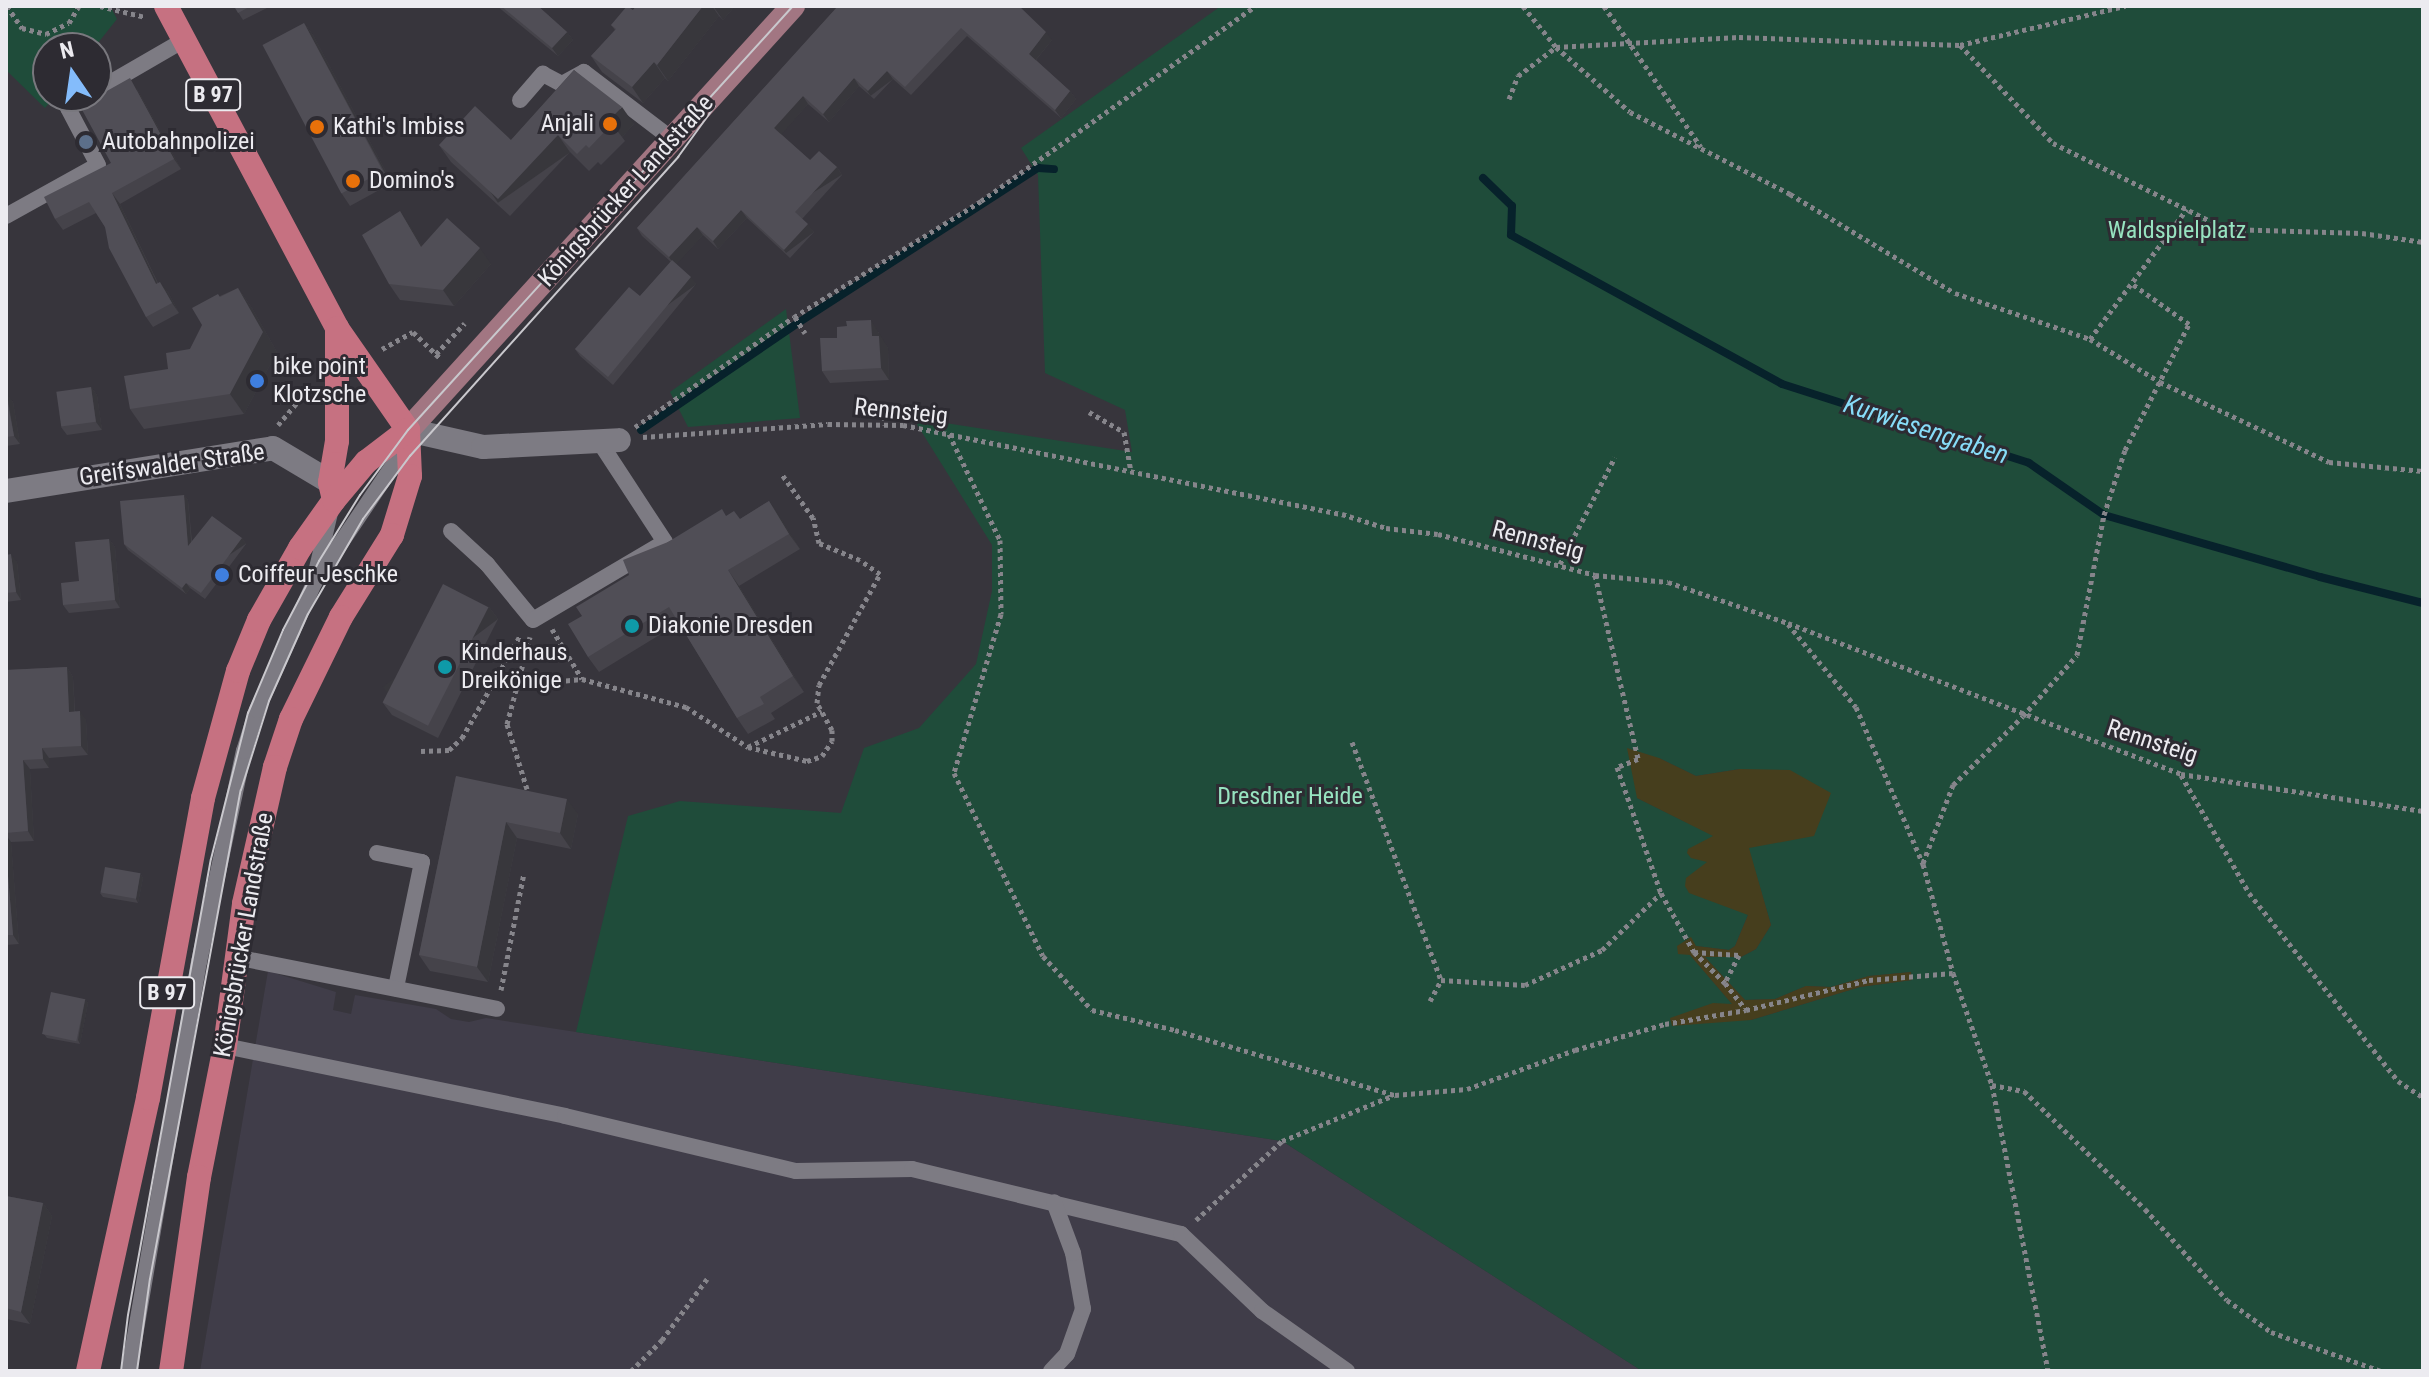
<!DOCTYPE html>
<html>
<head>
<meta charset="utf-8">
<style>
  body { margin:0 }
  #map { position:relative; width:2429px; height:1377px; overflow:hidden; background:#37353c; font-family:"Roboto Condensed",sans-serif }
  div>[style] { position:absolute }
  .built>* { inset:0; background:#403d49 }
  .green>* { inset:0; background:#1f4c3a }
  .sand>* { inset:0; background:#463e1d }
  .stream>* { height:8px; margin:-4px; padding:0 4px; transform-origin:4px; border-radius:4px; background:#07222b }
  .path>* { height:5px; margin-top:-2.5px; transform-origin:0; background:repeating-linear-gradient(90deg,#86858b 0 4px,transparent 0 8px) }
  .service>* { height:16px; margin:-8px; padding:0 8px; transform-origin:8px; border-radius:8px; background:#7d7b83 }
  .minor>* { height:24px; margin:-12px; padding:0 12px; transform-origin:12px; border-radius:12px; background:#7d7b83 }
  .secondary>* { height:24px; margin:-12px; padding:0 12px; transform-origin:12px; border-radius:12px; background:#a27682 }
  .primary>* { height:24px; margin:-12px; padding:0 12px; transform-origin:12px; border-radius:12px; background:#c67181 }
  .tram>* { height:2px; margin:-1px; padding:0 1px; transform-origin:1px; border-radius:1px; background:#c9c8cd }
  .wall>* { inset:0; background:#45434a }
  .shaded-wall>* { inset:0; background:#38373c; transform-origin:0 0 }
  .building>* { inset:0; background:#504e56; transform-origin:0 0 }
  .dots>* { width:22px; height:22px; translate:-50% -50%; box-sizing:border-box; border:4px solid #2d2b32; border-radius:50% }
  span { translate:-50% -50%; white-space:nowrap; text-align:center; line-height:1.15; -webkit-text-stroke:6px #2d2b32; paint-order:stroke }
  .shield-label span { padding:2px 6px; background:#2d2b32; border:2px solid; border-radius:6px; -webkit-text-stroke-width:0 }
  .shield-label { font-size:22px; color:#ecebf0; font-weight:700 }
  .poi-label { font-size:24px; color:#ecebf0 }
  .right { translate:-100% -50%; text-align:right }
  .left { translate:0 -50%; text-align:left }
  .street-label { font-size:24px; color:#ecebf0 }
  .park-label { font-size:24px; color:#97e3c0 }
  .water-label { font-size:26px; color:#87dcf8; font-style:italic }
  .frame { position:absolute; inset:0; border:8px solid #ecebf0; pointer-events:none }
  .north { position:absolute; left:32px; top:32px; width:80px; height:80px; box-sizing:border-box; background:#2d2b32; border:2px solid #79787e; border-radius:50%; rotate:347deg; font-size:22px; font-weight:700; line-height:32px; text-align:center; color:#ecebf0 }
  .north::after { content:''; display:block; margin:auto; width:28px; height:36px; background:#84bcfb; clip-path:polygon(50% 0,100% 100%,50% 72%,0 100%) }
</style>
</head>
<body>
<div id="map">
  <div class="built">
    <i style="clip-path:polygon(268px 971px,336px 992px,333px 1010px,351px 1014px,355px 995px,436px 1009px,451px 1019px,469px 1022px,486px 1018px,1282px 1141px,1642px 1371px,200px 1371px)"></i>
  </div>
  <div class="green">
    <i style="clip-path:polygon(6px 6px,110px 6px,117px 19px,94px 48px,48px 48px,48px 96px,55px 96px,45px 108px,6px 70px)"></i>
    <i style="clip-path:polygon(evenodd,1221px 6px,2423px 6px,2423px 1371px,1642px 1371px,1282px 1141px,576px 1032px,628px 816px,680px 801px,841px 813px,864px 748px,919px 728px,976px 664px,992px 591px,992px 545px,913px 418px,1132px 452px,1125px 410px,1045px 373px,1038px 175px,1021px 148px,1221px 6px,1659px 758px,1696px 776px,1740px 769px,1748px 847px,1771px 925px,1756px 949px,1741px 957px,1704px 956px,1745px 1000px,1775px 999px,1806px 986px,1831px 987px,1869px 976px,1911px 972px,1912px 980px,1860px 987px,1751px 1020px,1733px 1005px,1690px 955px,1696px 946px,1729px 950px,1735px 946px,1748px 915px,1708px 861px,1714px 836px,1637px 798px,1659px 758px)"></i>
    <i style="clip-path:polygon(786px 309px,800px 418px,688px 427px,670px 392px)"></i>
  </div>
  <div class="sand">
    <i style="clip-path:polygon(1627px 748px,1659px 758px,1696px 776px,1740px 769px,1790px 770px,1831px 793px,1814px 836px,1749px 848px,1771px 925px,1756px 949px,1741px 957px,1705px 957px,1745px 1000px,1775px 999px,1806px 986px,1831px 987px,1869px 976px,1911px 972px,1912px 980px,1860px 987px,1751px 1020px,1672px 1026px,1670px 1018px,1713px 1003px,1732px 1004px,1690px 955px,1678px 954px,1677px 946px,1691px 937px,1696px 946px,1729px 950px,1735px 946px,1748px 915px,1689px 893px,1685px 886px,1686px 878px,1707px 862px,1691px 858px,1687px 853px,1688px 849px,1713px 836px,1637px 798px)"></i>
  </div>
  <div class="stream">
    <i style="left:1483px;top:178px;width:40px;rotate:44deg"></i>
    <i style="left:1512px;top:206px;width:29px;rotate:92deg"></i>
    <i style="left:1511px;top:235px;width:309px;rotate:28.8deg"></i>
    <i style="left:1782px;top:384px;width:259px;rotate:17.7deg"></i>
    <i style="left:2029px;top:463px;width:91px;rotate:34.7deg"></i>
    <i style="left:2104px;top:515px;width:225px;rotate:16deg"></i>
    <i style="left:2320px;top:577px;width:106px;rotate:14.2deg"></i>
    <i style="left:641px;top:430px;width:190px;rotate:-34.3deg"></i>
    <i style="left:798px;top:323px;width:286px;rotate:-32.9deg"></i>
    <i style="left:1038px;top:168px;width:16px;rotate:4deg"></i>
  </div>
  <div class="path">
    <i style="left:7px;top:6px;width:27px;rotate:56deg"></i>
    <i style="left:22px;top:28px;width:25px;rotate:14deg"></i>
    <i style="left:46px;top:34px;width:25px;rotate:-26deg"></i>
    <i style="left:69px;top:23px;width:20px;rotate:-60deg"></i>
    <i style="left:100px;top:6px;width:46px;rotate:13.7deg"></i>
    <i style="left:1523px;top:6px;width:53px;rotate:51.2deg"></i>
    <i style="left:1556px;top:47px;width:183px;rotate:-3.1deg"></i>
    <i style="left:1739px;top:37px;width:221px;rotate:2.1deg"></i>
    <i style="left:1960px;top:45px;width:170px;rotate:-13.3deg"></i>
    <i style="left:1604px;top:6px;width:171px;rotate:55.5deg"></i>
    <i style="left:1960px;top:45px;width:135px;rotate:46.5deg"></i>
    <i style="left:2053px;top:143px;width:193px;rotate:26.4deg"></i>
    <i style="left:2226px;top:229px;width:136px;rotate:1.7deg"></i>
    <i style="left:2362px;top:233px;width:62px;rotate:8.4deg"></i>
    <i style="left:1509px;top:99px;width:25px;rotate:-69deg"></i>
    <i style="left:1518px;top:76px;width:48px;rotate:-37.3deg"></i>
    <i style="left:1556px;top:47px;width:98px;rotate:41.3deg"></i>
    <i style="left:1630px;top:112px;width:180px;rotate:27.1deg"></i>
    <i style="left:1790px;top:194px;width:192px;rotate:31deg"></i>
    <i style="left:1955px;top:293px;width:143px;rotate:18.8deg"></i>
    <i style="left:2090px;top:339px;width:82px;rotate:31.6deg"></i>
    <i style="left:2160px;top:382px;width:187px;rotate:25.3deg"></i>
    <i style="left:2329px;top:462px;width:94px;rotate:5.5deg"></i>
    <i style="left:795px;top:317px;width:19px;rotate:58deg"></i>
    <i style="left:2090px;top:339px;width:162px;rotate:-53.3deg"></i>
    <i style="left:382px;top:349px;width:35px;rotate:-29deg"></i>
    <i style="left:413px;top:332px;width:39px;rotate:44deg"></i>
    <i style="left:436px;top:354px;width:42px;rotate:-46.9deg"></i>
    <i style="left:869px;top:405px;width:14px;rotate:12deg"></i>
    <i style="left:883px;top:408px;width:17px;rotate:83deg"></i>
    <i style="left:1089px;top:412px;width:40px;rotate:29.7deg"></i>
    <i style="left:1124px;top:432px;width:40px;rotate:80deg"></i>
    <i style="left:278px;top:425px;width:52px;rotate:-49.6deg"></i>
    <i style="left:635px;top:427px;width:193px;rotate:-34.7deg"></i>
    <i style="left:794px;top:317px;width:220px;rotate:-31.8deg"></i>
    <i style="left:981px;top:201px;width:336px;rotate:-35.4deg"></i>
    <i style="left:949px;top:434px;width:118px;rotate:64.3deg"></i>
    <i style="left:1000px;top:540px;width:74px;rotate:89.2deg"></i>
    <i style="left:1001px;top:614px;width:166px;rotate:106.5deg"></i>
    <i style="left:954px;top:773px;width:203px;rotate:64.1deg"></i>
    <i style="left:1043px;top:956px;width:73px;rotate:47.8deg"></i>
    <i style="left:1092px;top:1010px;width:85px;rotate:13.5deg"></i>
    <i style="left:1175px;top:1030px;width:229px;rotate:16.5deg"></i>
    <i style="left:1395px;top:1095px;width:72px;rotate:-4.8deg"></i>
    <i style="left:1467px;top:1089px;width:115px;rotate:-19.9deg"></i>
    <i style="left:1575px;top:1050px;width:94px;rotate:-16.1deg"></i>
    <i style="left:1665px;top:1024px;width:82px;rotate:-9.8deg"></i>
    <i style="left:1746px;top:1010px;width:127px;rotate:-13.7deg"></i>
    <i style="left:1869px;top:980px;width:84px;rotate:-4.8deg"></i>
    <i style="left:643px;top:437px;width:185px;rotate:-4deg"></i>
    <i style="left:828px;top:424px;width:75px;rotate:0.8deg"></i>
    <i style="left:903px;top:425px;width:448px;rotate:11.5deg"></i>
    <i style="left:1342px;top:514px;width:46px;rotate:17.7deg"></i>
    <i style="left:1386px;top:528px;width:52px;rotate:6.6deg"></i>
    <i style="left:1438px;top:534px;width:162px;rotate:14.6deg"></i>
    <i style="left:1595px;top:575px;width:73px;rotate:5.5deg"></i>
    <i style="left:1668px;top:582px;width:127px;rotate:18.9deg"></i>
    <i style="left:1788px;top:623px;width:421px;rotate:21deg"></i>
    <i style="left:2181px;top:774px;width:245px;rotate:8.7deg"></i>
    <i style="left:1560px;top:564px;width:120px;rotate:-62.8deg"></i>
    <i style="left:1595px;top:575px;width:189px;rotate:76.8deg"></i>
    <i style="left:1638px;top:759px;width:22px;rotate:159deg"></i>
    <i style="left:1617px;top:767px;width:133px;rotate:70.8deg"></i>
    <i style="left:1788px;top:624px;width:107px;rotate:50.7deg"></i>
    <i style="left:1856px;top:707px;width:171px;rotate:66.9deg"></i>
    <i style="left:1923px;top:864px;width:113px;rotate:74.6deg"></i>
    <i style="left:1953px;top:973px;width:119px;rotate:70.8deg"></i>
    <i style="left:1992px;top:1085px;width:291px;rotate:78.9deg"></i>
    <i style="left:552px;top:629px;width:58px;rotate:59deg"></i>
    <i style="left:582px;top:679px;width:108px;rotate:15.1deg"></i>
    <i style="left:686px;top:707px;width:74px;rotate:32.8deg"></i>
    <i style="left:748px;top:747px;width:61px;rotate:13.3deg"></i>
    <i style="left:807px;top:761px;width:16px;rotate:-18deg"></i>
    <i style="left:822px;top:756px;width:18px;rotate:-56deg"></i>
    <i style="left:832px;top:741px;width:11px;rotate:-90deg"></i>
    <i style="left:832px;top:730px;width:31px;rotate:-119deg"></i>
    <i style="left:817px;top:703px;width:18px;rotate:-84deg"></i>
    <i style="left:819px;top:685px;width:127px;rotate:-61.2deg"></i>
    <i style="left:880px;top:574px;width:24px;rotate:-145deg"></i>
    <i style="left:860px;top:560px;width:44px;rotate:-157.5deg"></i>
    <i style="left:819px;top:543px;width:26px;rotate:-103deg"></i>
    <i style="left:813px;top:518px;width:55px;rotate:-125.4deg"></i>
    <i style="left:518px;top:685px;width:64px;rotate:-5.4deg"></i>
    <i style="left:1352px;top:742px;width:254px;rotate:69.5deg"></i>
    <i style="left:1441px;top:980px;width:84px;rotate:3.4deg"></i>
    <i style="left:1525px;top:985px;width:85px;rotate:-24.4deg"></i>
    <i style="left:1602px;top:950px;width:82px;rotate:-44deg"></i>
    <i style="left:1661px;top:893px;width:68px;rotate:60.8deg"></i>
    <i style="left:1694px;top:952px;width:44px;rotate:45deg"></i>
    <i style="left:748px;top:747px;width:82px;rotate:-25.9deg"></i>
    <i style="left:421px;top:751px;width:28px;rotate:-2deg"></i>
    <i style="left:449px;top:750px;width:18px;rotate:-43deg"></i>
    <i style="left:462px;top:738px;width:117px;rotate:-60.4deg"></i>
    <i style="left:2181px;top:775px;width:136px;rotate:60deg"></i>
    <i style="left:2249px;top:893px;width:240px;rotate:51.6deg"></i>
    <i style="left:2398px;top:1081px;width:30px;rotate:33deg"></i>
    <i style="left:527px;top:789px;width:68px;rotate:-107.1deg"></i>
    <i style="left:507px;top:724px;width:90px;rotate:-75.2deg"></i>
    <i style="left:1923px;top:863px;width:84px;rotate:-69deg"></i>
    <i style="left:1953px;top:785px;width:98px;rotate:-44.6deg"></i>
    <i style="left:2023px;top:716px;width:81px;rotate:-48.5deg"></i>
    <i style="left:2077px;top:655px;width:143px;rotate:-79.1deg"></i>
    <i style="left:2104px;top:515px;width:68px;rotate:-72.1deg"></i>
    <i style="left:2125px;top:450px;width:141px;rotate:-63.1deg"></i>
    <i style="left:2189px;top:324px;width:71px;rotate:-144.7deg"></i>
    <i style="left:1694px;top:952px;width:45px;rotate:3.8deg"></i>
    <i style="left:1739px;top:955px;width:31px;rotate:117deg"></i>
    <i style="left:1725px;top:983px;width:34px;rotate:52deg"></i>
    <i style="left:501px;top:990px;width:119px;rotate:-78.9deg"></i>
    <i style="left:1430px;top:1001px;width:24px;rotate:-62deg"></i>
    <i style="left:1992px;top:1085px;width:33px;rotate:11deg"></i>
    <i style="left:2024px;top:1091px;width:169px;rotate:44.3deg"></i>
    <i style="left:2145px;top:1209px;width:122px;rotate:48deg"></i>
    <i style="left:2227px;top:1300px;width:54px;rotate:36deg"></i>
    <i style="left:2271px;top:1332px;width:117px;rotate:19.5deg"></i>
    <i style="left:1196px;top:1220px;width:117px;rotate:-42.6deg"></i>
    <i style="left:1282px;top:1141px;width:121px;rotate:-22.3deg"></i>
    <i style="left:631px;top:1371px;width:44px;rotate:-45deg"></i>
    <i style="left:662px;top:1340px;width:76px;rotate:-53.6deg"></i>
  </div>
  <div class="service">
    <i style="left:96px;top:91px;width:102px;rotate:-30.1deg"></i>
    <i style="left:520px;top:100px;width:35px;rotate:-49deg"></i>
    <i style="left:543px;top:74px;width:21px;rotate:28deg"></i>
    <i style="left:562px;top:84px;width:25px;rotate:-29deg"></i>
    <i style="left:584px;top:72px;width:111px;rotate:37.3deg"></i>
    <i style="left:6px;top:216px;width:105px;rotate:-29deg"></i>
    <i style="left:98px;top:165px;width:64px;rotate:-117.8deg"></i>
    <i style="left:68px;top:108px;width:23px;rotate:-31deg"></i>
    <i style="left:451px;top:531px;width:49px;rotate:42.5deg"></i>
    <i style="left:487px;top:564px;width:72px;rotate:50.6deg"></i>
    <i style="left:533px;top:620px;width:153px;rotate:-30.6deg"></i>
    <i style="left:665px;top:542px;width:121px;rotate:-123.2deg"></i>
    <i style="left:317px;top:568px;width:57px;rotate:-76.7deg"></i>
    <i style="left:377px;top:853px;width:46px;rotate:11.3deg"></i>
    <i style="left:422px;top:862px;width:129px;rotate:101.7deg"></i>
    <i style="left:235px;top:957px;width:267px;rotate:11.2deg"></i>
    <i style="left:225px;top:1046px;width:347px;rotate:11.6deg"></i>
    <i style="left:565px;top:1116px;width:237px;rotate:13.4deg"></i>
    <i style="left:796px;top:1171px;width:116px;rotate:-1deg"></i>
    <i style="left:912px;top:1169px;width:277px;rotate:13.6deg"></i>
    <i style="left:1181px;top:1234px;width:112px;rotate:43.5deg"></i>
    <i style="left:1262px;top:1311px;width:104px;rotate:35.2deg"></i>
    <i style="left:129px;top:1371px;width:415px;rotate:-80.3deg"></i>
    <i style="left:199px;top:962px;width:216px;rotate:-78deg"></i>
    <i style="left:244px;top:751px;width:43px;rotate:-72.4deg"></i>
    <i style="left:257px;top:710px;width:139px;rotate:-65.8deg"></i>
    <i style="left:314px;top:583px;width:154px;rotate:-56.1deg"></i>
    <i style="left:400px;top:455px;width:15px;rotate:-74deg"></i>
    <i style="left:1051px;top:1371px;width:23px;rotate:-47deg"></i>
    <i style="left:1067px;top:1354px;width:48px;rotate:-70.4deg"></i>
    <i style="left:1083px;top:1309px;width:57px;rotate:-100.1deg"></i>
    <i style="left:1073px;top:1253px;width:54px;rotate:-110.4deg"></i>
  </div>
  <div class="minor">
    <i style="left:408px;top:430px;width:77px;rotate:12.8deg"></i>
    <i style="left:483px;top:447px;width:136px;rotate:-2.9deg"></i>
    <i style="left:6px;top:491px;width:270px;rotate:-9.1deg"></i>
    <i style="left:273px;top:448px;width:66px;rotate:30.8deg"></i>
  </div>
  <div class="secondary">
    <i style="left:408px;top:430px;width:573px;rotate:-47.76deg"></i>
  </div>
  <div class="primary">
    <i style="left:166px;top:6px;width:365px;rotate:62deg"></i>
    <i style="left:337px;top:328px;width:124px;rotate:55.2deg"></i>
    <i style="left:408px;top:430px;width:46px;rotate:87.5deg"></i>
    <i style="left:410px;top:476px;width:62px;rotate:107deg"></i>
    <i style="left:392px;top:535px;width:97px;rotate:121.9deg"></i>
    <i style="left:341px;top:617px;width:114px;rotate:116.1deg"></i>
    <i style="left:291px;top:719px;width:51px;rotate:108.4deg"></i>
    <i style="left:275px;top:767px;width:140px;rotate:102.8deg"></i>
    <i style="left:244px;top:904px;width:143px;rotate:97.6deg"></i>
    <i style="left:225px;top:1046px;width:134px;rotate:101.2deg"></i>
    <i style="left:199px;top:1177px;width:196px;rotate:98.2deg"></i>
    <i style="left:334px;top:500px;width:18px;rotate:-103deg"></i>
    <i style="left:330px;top:482px;width:42px;rotate:-80.3deg"></i>
    <i style="left:337px;top:441px;width:113px;rotate:-90deg"></i>
    <i style="left:88px;top:1371px;width:280px;rotate:-77.6deg"></i>
    <i style="left:148px;top:1098px;width:305px;rotate:-79.6deg"></i>
    <i style="left:203px;top:798px;width:132px;rotate:-74.6deg"></i>
    <i style="left:238px;top:671px;width:55px;rotate:-67.6deg"></i>
    <i style="left:259px;top:620px;width:83px;rotate:-60.3deg"></i>
    <i style="left:300px;top:548px;width:59px;rotate:-54.7deg"></i>
    <i style="left:334px;top:500px;width:50px;rotate:-49.9deg"></i>
    <i style="left:366px;top:462px;width:53px;rotate:-37.3deg"></i>
  </div>
  <div class="tram">
    <i style="left:121px;top:1371px;width:56px;rotate:-82.9deg"></i>
    <i style="left:128px;top:1315px;width:463px;rotate:-79.7deg"></i>
    <i style="left:211px;top:859px;width:151px;rotate:-75.8deg"></i>
    <i style="left:248px;top:713px;width:90px;rotate:-67.1deg"></i>
    <i style="left:283px;top:630px;width:78px;rotate:-62.4deg"></i>
    <i style="left:319px;top:561px;width:78px;rotate:-58.2deg"></i>
    <i style="left:360px;top:495px;width:81px;rotate:-53.6deg"></i>
    <i style="left:408px;top:430px;width:573px;rotate:-47.76deg"></i>
    <i style="left:137px;top:1371px;width:93px;rotate:-82deg"></i>
    <i style="left:150px;top:1279px;width:497px;rotate:-79.5deg"></i>
    <i style="left:241px;top:790px;width:93px;rotate:-72.5deg"></i>
    <i style="left:269px;top:701px;width:95px;rotate:-65.9deg"></i>
    <i style="left:308px;top:614px;width:110px;rotate:-59.9deg"></i>
    <i style="left:363px;top:519px;width:79px;rotate:-53.3deg"></i>
    <i style="left:410px;top:456px;width:402px;rotate:-48.1deg"></i>
    <i style="left:678px;top:157px;width:63px;rotate:-54deg"></i>
  </div>
  <div class="wall">
    <i style="clip-path:polygon(234px 6px,266px 6px,267px 8px,243px 20px)"></i>
    <i style="clip-path:polygon(497px 6px,538px 6px,567px 32px,573px 40px,558px 56px)"></i>
    <i style="clip-path:polygon(636px 6px,735px 6px,723px 20px,719px 16px,668px 81px,665px 78px,643px 103px,602px 72px,591px 56px,615px 30px,611px 25px,633px 10px)"></i>
    <i style="clip-path:polygon(838px 6px,1052px 40px,1036px 60px,1070px 91px,1076px 99px,1061px 118px,967px 36px,911px 95px,893px 79px,874px 99px,859px 86px,829px 122px,808px 104px,781px 134px,810px 160px,837px 167px,842px 175px,802px 219px,814px 232px,790px 258px,747px 218px,718px 249px,703px 235px,676px 264px,696px 284px,613px 385px,580px 356px,575px 349px,640px 296px,671px 262px,642px 236px,637px 228px)"></i>
    <i style="clip-path:polygon(304px 23px,313px 35px,392px 183px,350px 206px,342px 194px)"></i>
    <i style="clip-path:polygon(574px 70px,634px 124px,622px 137px,625px 141px,601px 165px,598px 162px,589px 171px,570px 152px,510px 216px,451px 162px,439px 145px,511px 140px)"></i>
    <i style="clip-path:polygon(137px 89px,181px 169px,120px 204px,158px 283px,168px 292px,179px 313px,153px 327px,146px 317px,105px 227px,96px 213px,63px 230px,55px 219px,111px 163px)"></i>
    <i style="clip-path:polygon(400px 211px,422px 246px,491px 264px,454px 306px,400px 300px,389px 284px)"></i>
    <i style="clip-path:polygon(238px 288px,252px 308px,277px 352px,244px 414px,144px 429px,130px 409px,190px 349px,220px 296px)"></i>
    <i style="clip-path:polygon(879px 332px,879px 336px,888px 348px,889px 380px,830px 383px,822px 371px,837px 338px)"></i>
    <i style="clip-path:polygon(91px 387px,97px 395px,102px 430px,67px 435px,61px 427px)"></i>
    <i style="clip-path:polygon(6px 394px,13px 402px,20px 444px,6px 446px)"></i>
    <i style="clip-path:polygon(184px 495px,188px 500px,192px 542px,242px 538px,246px 544px,205px 599px,190px 588px,186px 594px,128px 550px,124px 544px)"></i>
    <i style="clip-path:polygon(769px 501px,800px 549px,739px 586px,804px 692px,771px 713px,775px 719px,748px 734px,737px 718px,679px 623px,599px 672px,588px 657px,582px 616px,668px 542px,726px 516px,740px 519px)"></i>
    <i style="clip-path:polygon(109px 539px,115px 547px,120px 608px,69px 613px,63px 605px)"></i>
    <i style="clip-path:polygon(6px 555px,17px 562px,21px 600px,6px 602px)"></i>
    <i style="clip-path:polygon(489px 607px,498px 619px,438px 738px,392px 715px,383px 703px)"></i>
    <i style="clip-path:polygon(67px 667px,73px 677px,75px 711px,86px 720px,88px 755px,49px 758px,49px 768px,30px 769px,34px 841px,11px 842px,19px 944px,6px 945px,6px 670px)"></i>
    <i style="clip-path:polygon(456px 776px,578px 814px,571px 849px,517px 838px,488px 982px,430px 971px,419px 955px)"></i>
    <i style="clip-path:polygon(140px 873px,143px 878px,138px 903px,103px 897px,100px 893px)"></i>
    <i style="clip-path:polygon(85px 999px,88px 1003px,80px 1044px,47px 1038px,44px 1034px)"></i>
    <i style="clip-path:polygon(6px 1196px,43px 1203px,52px 1216px,30px 1324px,6px 1319px)"></i>
  </div>
  <div class="shaded-wall">
    <i style="clip-path:polygon(703px 6px,712px 6px,719px 16px,668px 81px,657px 65px)"></i>
    <i style="clip-path:polygon(713px 6px,735px 6px,723px 20px)"></i>
    <i style="clip-path:polygon(304px 23px,313px 35px,392px 183px,384px 171px)"></i>
    <i style="clip-path:polygon(567px 32px,573px 40px,558px 56px,552px 48px)"></i>
    <i style="clip-path:polygon(1046px 32px,1052px 40px,1034px 62px,1029px 54px)"></i>
    <i style="clip-path:polygon(654px 62px,665px 78px,643px 103px,632px 87px)"></i>
    <i style="left:887px;top:71px;width:10px;height:28px;rotate:53deg"></i>
    <i style="clip-path:polygon(130px 78px,137px 89px,181px 169px,174px 159px)"></i>
    <i style="clip-path:polygon(854px 78px,859px 86px,829px 122px,823px 114px)"></i>
    <i style="clip-path:polygon(1070px 91px,1076px 99px,1061px 118px,1055px 110px)"></i>
    <i style="clip-path:polygon(803px 96px,808px 104px,780px 136px,774px 128px)"></i>
    <i style="clip-path:polygon(622px 107px,634px 124px,622px 137px,609px 120px)"></i>
    <i style="left:558px;top:135px;width:21px;height:88px;rotate:55deg"></i>
    <i style="left:837px;top:167px;width:9px;height:62px;rotate:58deg"></i>
    <i style="clip-path:polygon(112px 193px,120px 204px,163px 295px,156px 284px)"></i>
    <i style="clip-path:polygon(741px 210px,747px 218px,718px 249px,713px 241px)"></i>
    <i style="clip-path:polygon(400px 211px,411px 227px,432px 263px,421px 247px)"></i>
    <i style="left:808px;top:224px;width:10px;height:35px;rotate:53deg"></i>
    <i style="clip-path:polygon(697px 227px,703px 235px,675px 266px,669px 257px)"></i>
    <i style="clip-path:polygon(480px 248px,491px 264px,454px 306px,443px 290px)"></i>
    <i style="left:691px;top:277px;width:9px;height:130px;rotate:54deg"></i>
    <i style="clip-path:polygon(160px 282px,168px 292px,179px 313px,172px 303px)"></i>
    <i style="clip-path:polygon(238px 288px,252px 308px,277px 352px,244px 414px,230px 394px)"></i>
    <i style="clip-path:polygon(871px 320px,888px 348px,889px 380px,881px 368px,872px 336px)"></i>
    <i style="clip-path:polygon(91px 387px,97px 395px,102px 430px,96px 422px)"></i>
    <i style="clip-path:polygon(7px 394px,13px 402px,20px 444px,14px 436px)"></i>
    <i style="clip-path:polygon(184px 495px,188px 500px,192px 552px,188px 546px)"></i>
    <i style="clip-path:polygon(769px 501px,780px 517px,800px 549px,789px 534px)"></i>
    <i style="left:242px;top:538px;width:7px;height:69px;rotate:56deg"></i>
    <i style="clip-path:polygon(109px 539px,115px 547px,120px 608px,115px 600px)"></i>
    <i style="clip-path:polygon(11px 554px,17px 562px,21px 600px,16px 592px)"></i>
    <i style="clip-path:polygon(728px 570px,739px 586px,804px 692px,793px 676px)"></i>
    <i style="clip-path:polygon(186px 583px,190px 588px,186px 594px,182px 588px)"></i>
    <i style="left:489px;top:607px;width:15px;height:133px;rotate:53deg"></i>
    <i style="clip-path:polygon(67px 667px,73px 677px,75px 721px,69px 712px)"></i>
    <i style="clip-path:polygon(80px 711px,86px 720px,88px 755px,81px 746px)"></i>
    <i style="clip-path:polygon(42px 748px,49px 758px,49px 768px,43px 759px)"></i>
    <i style="clip-path:polygon(23px 760px,30px 769px,34px 841px,28px 831px)"></i>
    <i style="clip-path:polygon(567px 799px,578px 814px,571px 849px,560px 833px)"></i>
    <i style="clip-path:polygon(506px 822px,517px 838px,488px 982px,477px 967px)"></i>
    <i style="clip-path:polygon(6px 835px,11px 842px,19px 944px,13px 935px,6px 852px)"></i>
    <i style="clip-path:polygon(140px 873px,143px 878px,138px 903px,136px 899px)"></i>
    <i style="clip-path:polygon(85px 999px,88px 1003px,80px 1044px,78px 1040px)"></i>
    <i style="clip-path:polygon(43px 1203px,52px 1216px,30px 1324px,21px 1312px)"></i>
  </div>
  <div class="building">
    <i style="clip-path:polygon(234px 6px,251px 6px,238px 13px)"></i>
    <i style="clip-path:polygon(501px 6px,538px 6px,567px 32px,552px 48px)"></i>
    <i style="clip-path:polygon(627px 6px,633px 10px,636px 6px,703px 6px,657px 65px,654px 62px,632px 87px,591px 56px,616px 29px,611px 25px)"></i>
    <i style="clip-path:polygon(838px 6px,1019px 6px,1046px 32px,1029px 54px,1070px 91px,1055px 110px,961px 28px,905px 87px,887px 71px,868px 91px,854px 78px,823px 114px,803px 96px,774px 128px,810px 160px,819px 151px,837px 167px,795px 212px,808px 224px,784px 250px,741px 210px,713px 241px,697px 227px,669px 257px,637px 228px)"></i>
    <i style="left:304px;top:23px;width:168px;height:47px;rotate:62deg"></i>
    <i style="clip-path:polygon(574px 70px,622px 107px,609px 120px,613px 123px,589px 148px,586px 145px,577px 154px,558px 135px,498px 199px,439px 145px,475px 106px,511px 140px)"></i>
    <i style="clip-path:polygon(130px 78px,174px 159px,112px 193px,156px 284px,160px 282px,172px 303px,146px 317px,109px 248px,105px 227px,89px 202px,55px 219px,44px 197px,111px 163px,80px 106px)"></i>
    <i style="clip-path:polygon(400px 211px,421px 247px,447px 218px,480px 248px,443px 290px,389px 284px,362px 235px)"></i>
    <i style="clip-path:polygon(672px 260px,691px 277px,608px 377px,575px 349px,629px 287px,640px 296px)"></i>
    <i style="clip-path:polygon(238px 288px,263px 332px,230px 394px,130px 409px,124px 376px,168px 369px,166px 353px,190px 349px,202px 325px,192px 308px,218px 294px,220px 297px)"></i>
    <i style="clip-path:polygon(871px 320px,872px 336px,879px 336px,881px 368px,822px 371px,820px 338px,837px 338px,837px 327px,847px 326px,846px 321px)"></i>
    <i style="left:91px;top:387px;width:35px;height:35px;rotate:82deg"></i>
    <i style="clip-path:polygon(6px 394px,14px 436px,6px 437px)"></i>
    <i style="clip-path:polygon(184px 495px,188px 546px,212px 516px,242px 538px,201px 593px,186px 583px,182px 588px,124px 544px,120px 501px)"></i>
    <i style="clip-path:polygon(769px 501px,789px 534px,728px 570px,793px 676px,760px 697px,764px 704px,737px 718px,669px 607px,588px 657px,568px 624px,582px 616px,576px 607px,629px 575px,623px 560px,668px 542px,722px 509px,726px 516px,734px 511px,740px 519px)"></i>
    <i style="clip-path:polygon(109px 539px,115px 600px,63px 605px,61px 583px,79px 581px,75px 542px)"></i>
    <i style="clip-path:polygon(11px 554px,16px 592px,6px 593px,6px 555px)"></i>
    <i style="left:443px;top:584px;width:51px;height:133px;rotate:27deg"></i>
    <i style="clip-path:polygon(67px 667px,69px 712px,80px 711px,81px 746px,42px 748px,43px 759px,23px 760px,28px 831px,6px 833px,6px 670px)"></i>
    <i style="clip-path:polygon(456px 776px,567px 799px,560px 833px,506px 822px,477px 967px,419px 955px)"></i>
    <i style="clip-path:polygon(6px 852px,13px 935px,6px 935px)"></i>
    <i style="left:105px;top:867px;width:36px;height:26px;rotate:10deg"></i>
    <i style="left:51px;top:992px;width:35px;height:43px;rotate:12deg"></i>
    <i style="clip-path:polygon(6px 1196px,43px 1203px,21px 1312px,6px 1308px)"></i>
  </div>
  <div class="dots">
    <i style="left:610px;top:124px;background:#e8710a"></i>
    <i style="left:317px;top:127px;background:#e8710a"></i>
    <i style="left:86px;top:142px;background:#5c6f8a"></i>
    <i style="left:353px;top:181px;background:#e8710a"></i>
    <i style="left:257px;top:381px;background:#3f7fe0"></i>
    <i style="left:222px;top:575px;background:#3f7fe0"></i>
    <i style="left:632px;top:626px;background:#0f9aa8"></i>
    <i style="left:445px;top:667px;background:#0f9aa8"></i>
  </div>
  <div class="shield-label">
    <span style="left:213px;top:95px">B 97</span>
    <span style="left:167px;top:993px">B 97</span>
  </div>
  <div class="poi-label">
    <span class="right" style="left:594px;top:124px">Anjali</span>
    <span class="left" style="left:333px;top:127px">Kathi's Imbiss</span>
    <span class="left" style="left:102px;top:142px">Autobahnpolizei</span>
    <span class="left" style="left:369px;top:181px">Domino's</span>
    <span class="left" style="left:273px;top:381px">bike point<br>Klotzsche</span>
    <span class="left" style="left:238px;top:575px">Coiffeur Jeschke</span>
    <span class="left" style="left:648px;top:626px">Diakonie Dresden</span>
    <span class="left" style="left:461px;top:667px">Kinderhaus<br>Dreikönige</span>
  </div>
  <div class="street-label">
    <span style="left:626px;top:191px;rotate:-48deg">Königsbrücker Landstraße</span>
    <span style="left:901px;top:412px;rotate:6deg">Rennsteig</span>
    <span style="left:172px;top:465px;rotate:-8deg">Greifswalder Straße</span>
    <span style="left:1538px;top:541px;rotate:15deg">Rennsteig</span>
    <span style="left:2152px;top:742px;rotate:18deg">Rennsteig</span>
    <span style="left:244px;top:935px;rotate:-80deg">Königsbrücker Landstraße</span>
  </div>
  <div class="park-label">
    <span style="left:2177px;top:231px">Waldspielplatz</span>
    <span style="left:1290px;top:797px">Dresdner Heide</span>
  </div>
  <div class="water-label">
    <span style="left:1926px;top:430px;rotate:18deg">Kurwiesengraben</span>
  </div>
  <div class="frame"></div>
  <div class="north">N</div>
</div>
</body>
</html>
